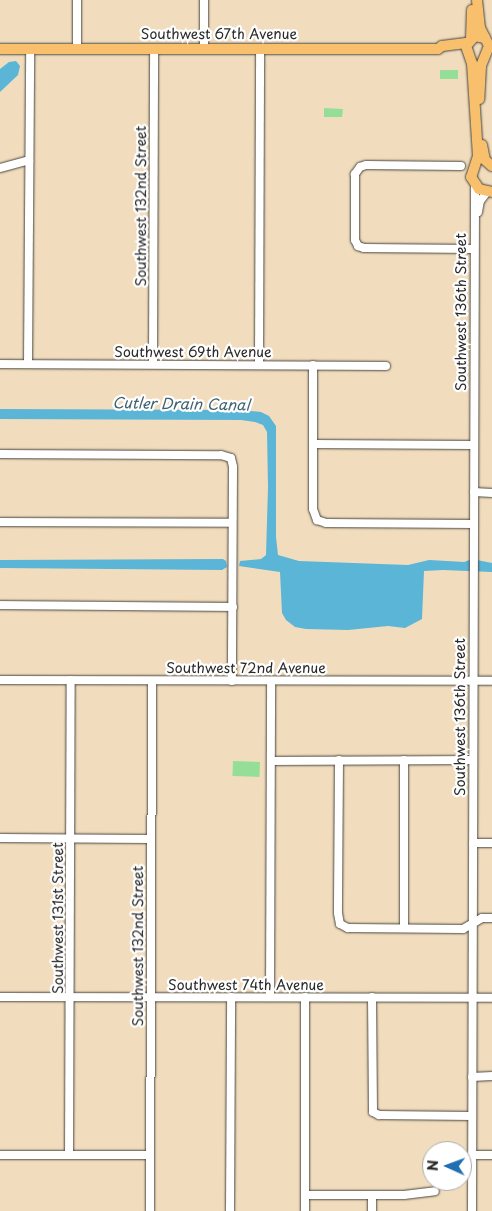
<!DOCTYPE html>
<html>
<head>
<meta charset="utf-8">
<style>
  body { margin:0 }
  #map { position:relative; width:492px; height:1211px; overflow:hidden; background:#f1ddbd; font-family:"Playpen Sans",sans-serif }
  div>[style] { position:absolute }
  .green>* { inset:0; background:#95de98; transform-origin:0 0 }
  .water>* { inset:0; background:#5ab5d7 }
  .roads { filter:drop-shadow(0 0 1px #494641) drop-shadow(0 0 1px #494641) }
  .minor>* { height:8px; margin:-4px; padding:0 4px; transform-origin:4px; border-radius:4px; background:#fff }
  .major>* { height:10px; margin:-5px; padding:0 5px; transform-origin:5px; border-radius:5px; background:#f8bf6c }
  span { translate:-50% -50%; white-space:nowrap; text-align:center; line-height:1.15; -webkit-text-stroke:4.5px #fff; paint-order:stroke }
  .street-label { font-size:14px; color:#2b2b2b }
  .water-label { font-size:15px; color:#3e6270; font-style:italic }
  .north { position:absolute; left:422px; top:1141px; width:50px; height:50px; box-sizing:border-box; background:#fff; border:1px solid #aaa; border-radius:50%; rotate:272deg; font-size:14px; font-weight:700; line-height:20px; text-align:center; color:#2b2b2b }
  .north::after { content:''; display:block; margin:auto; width:18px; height:22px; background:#1f6fb2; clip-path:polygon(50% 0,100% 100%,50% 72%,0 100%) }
</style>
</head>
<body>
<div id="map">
  <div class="green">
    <i style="left:440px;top:70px;width:18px;height:9px"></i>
    <i style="clip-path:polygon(324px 108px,343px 109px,342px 117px,324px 117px)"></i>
    <i style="left:233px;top:761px;width:27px;height:15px;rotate:2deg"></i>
  </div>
  <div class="water">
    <i style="clip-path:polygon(16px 61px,20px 66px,18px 75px,0 92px,0 69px,9px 62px)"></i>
    <i style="clip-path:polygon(0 409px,241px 410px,261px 412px,269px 416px,276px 426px,276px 537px,278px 555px,299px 561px,408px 565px,429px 560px,464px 562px,472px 559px,492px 563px,492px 572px,443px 570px,424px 571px,422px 619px,405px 628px,388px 626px,348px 630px,306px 629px,295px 627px,286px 620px,282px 613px,280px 572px,239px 566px,240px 561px,261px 559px,266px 555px,268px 487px,267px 432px,263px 425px,255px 422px,241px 420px,0 419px)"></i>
    <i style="clip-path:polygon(223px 559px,226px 561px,227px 567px,222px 570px,0 568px,0 560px)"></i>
  </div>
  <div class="roads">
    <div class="minor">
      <i style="left:204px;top:0;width:48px;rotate:90deg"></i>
      <i style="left:77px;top:48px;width:48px;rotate:-90deg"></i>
      <i style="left:461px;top:166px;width:95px;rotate:-179.4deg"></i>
      <i style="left:366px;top:165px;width:6px;rotate:162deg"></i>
      <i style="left:360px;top:167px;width:9px;rotate:126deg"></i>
      <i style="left:355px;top:174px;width:66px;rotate:90deg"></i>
      <i style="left:355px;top:240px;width:7px;rotate:63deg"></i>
      <i style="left:358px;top:246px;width:6px;rotate:18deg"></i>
      <i style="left:364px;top:248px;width:110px;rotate:0.5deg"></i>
      <i style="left:0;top:168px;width:30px;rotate:-15deg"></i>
      <i style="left:478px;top:212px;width:11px;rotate:-80deg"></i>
      <i style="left:480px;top:201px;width:11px;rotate:-52deg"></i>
      <i style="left:0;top:364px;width:386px;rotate:0.3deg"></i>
      <i style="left:28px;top:364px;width:315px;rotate:-89.6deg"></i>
      <i style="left:153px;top:364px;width:316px;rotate:-89.8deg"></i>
      <i style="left:259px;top:365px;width:317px;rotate:-89.8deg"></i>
      <i style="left:313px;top:365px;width:144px;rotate:90deg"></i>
      <i style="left:313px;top:509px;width:12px;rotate:70deg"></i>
      <i style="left:317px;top:520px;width:9px;rotate:18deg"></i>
      <i style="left:326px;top:523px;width:148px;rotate:0.4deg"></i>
      <i style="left:313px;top:444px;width:160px;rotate:0.4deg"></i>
      <i style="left:0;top:454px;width:221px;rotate:0.3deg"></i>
      <i style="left:221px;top:455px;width:10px;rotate:17deg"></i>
      <i style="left:231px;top:458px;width:9px;rotate:77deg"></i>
      <i style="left:233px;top:467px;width:214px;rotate:90.3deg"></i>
      <i style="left:474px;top:492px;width:18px;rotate:3deg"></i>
      <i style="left:0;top:522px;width:232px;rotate:0.2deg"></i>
      <i style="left:0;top:605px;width:233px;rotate:0.5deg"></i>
      <i style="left:0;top:680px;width:492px;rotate:0.1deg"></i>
      <i style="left:339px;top:760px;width:153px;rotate:90.4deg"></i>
      <i style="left:338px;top:913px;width:11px;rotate:80deg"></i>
      <i style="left:340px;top:924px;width:9px;rotate:27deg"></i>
      <i style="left:348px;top:928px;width:115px;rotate:0.5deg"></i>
      <i style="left:463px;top:929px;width:22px;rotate:-30deg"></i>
      <i style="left:482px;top:918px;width:10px"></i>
      <i style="left:271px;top:761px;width:202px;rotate:-0.3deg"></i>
      <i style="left:0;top:838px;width:151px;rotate:0.4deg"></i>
      <i style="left:473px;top:843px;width:19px"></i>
      <i style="left:404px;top:928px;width:168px;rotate:-90deg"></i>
      <i style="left:0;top:997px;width:492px;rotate:0.1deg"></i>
      <i style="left:270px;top:997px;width:316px;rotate:-89.8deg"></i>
      <i style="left:305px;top:997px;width:214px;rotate:90deg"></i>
      <i style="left:372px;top:997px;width:115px;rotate:89.5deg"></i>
      <i style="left:373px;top:1112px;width:7px;rotate:27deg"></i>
      <i style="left:379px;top:1115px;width:93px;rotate:0.6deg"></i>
      <i style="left:472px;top:1077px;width:20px;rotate:-3deg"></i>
      <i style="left:0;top:1155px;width:150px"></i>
      <i style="left:69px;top:1155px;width:475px;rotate:-89.8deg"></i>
      <i style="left:472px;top:1155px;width:20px"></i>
      <i style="left:305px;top:1195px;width:99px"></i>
      <i style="left:404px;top:1195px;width:31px;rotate:-7deg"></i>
      <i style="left:150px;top:1211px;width:530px;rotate:-89.78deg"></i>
      <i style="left:230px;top:1211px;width:214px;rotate:-89.7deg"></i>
      <i style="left:372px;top:1211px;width:16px;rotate:-90deg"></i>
      <i style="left:472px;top:1211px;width:1025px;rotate:-89.83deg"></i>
    </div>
    <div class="major">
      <i style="left:477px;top:0;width:28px;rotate:84deg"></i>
      <i style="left:480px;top:28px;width:20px;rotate:63deg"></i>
      <i style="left:489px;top:46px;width:22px;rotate:112deg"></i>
      <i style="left:481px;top:66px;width:33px;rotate:93deg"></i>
      <i style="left:485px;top:38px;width:10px;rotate:-169deg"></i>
      <i style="left:475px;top:36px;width:13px;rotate:132deg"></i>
      <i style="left:466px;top:46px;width:18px;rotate:71deg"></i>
      <i style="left:472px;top:63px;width:93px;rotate:86.3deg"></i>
      <i style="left:478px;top:156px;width:22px;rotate:108deg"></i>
      <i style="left:471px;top:177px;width:14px;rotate:56deg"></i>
      <i style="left:479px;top:189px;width:13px;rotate:13deg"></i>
      <i style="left:471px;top:39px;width:29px;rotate:-88deg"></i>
      <i style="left:0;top:49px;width:438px"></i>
      <i style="left:438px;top:49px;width:5px;rotate:-37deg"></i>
      <i style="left:442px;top:46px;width:26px;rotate:-7deg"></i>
      <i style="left:482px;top:145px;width:15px;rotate:79deg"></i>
      <i style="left:485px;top:160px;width:9px;rotate:41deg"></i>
    </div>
  </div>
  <div class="street-label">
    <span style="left:219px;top:34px">Southwest 67th Avenue</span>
    <span style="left:141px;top:206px;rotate:-90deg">Southwest 132nd Street</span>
    <span style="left:461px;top:312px;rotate:-90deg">Southwest 136th Street</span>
    <span style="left:193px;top:352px">Southwest 69th Avenue</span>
    <span style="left:246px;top:668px">Southwest 72nd Avenue</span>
    <span style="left:460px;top:717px;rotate:-90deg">Southwest 136th Street</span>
    <span style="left:58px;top:918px;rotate:-90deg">Southwest 131st Street</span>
    <span style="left:138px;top:946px;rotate:-90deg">Southwest 132nd Street</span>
    <span style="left:246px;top:985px">Southwest 74th Avenue</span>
  </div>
  <div class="water-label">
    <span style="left:181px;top:403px;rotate:1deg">Cutler Drain Canal</span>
  </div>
  <div class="north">N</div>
</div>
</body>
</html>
